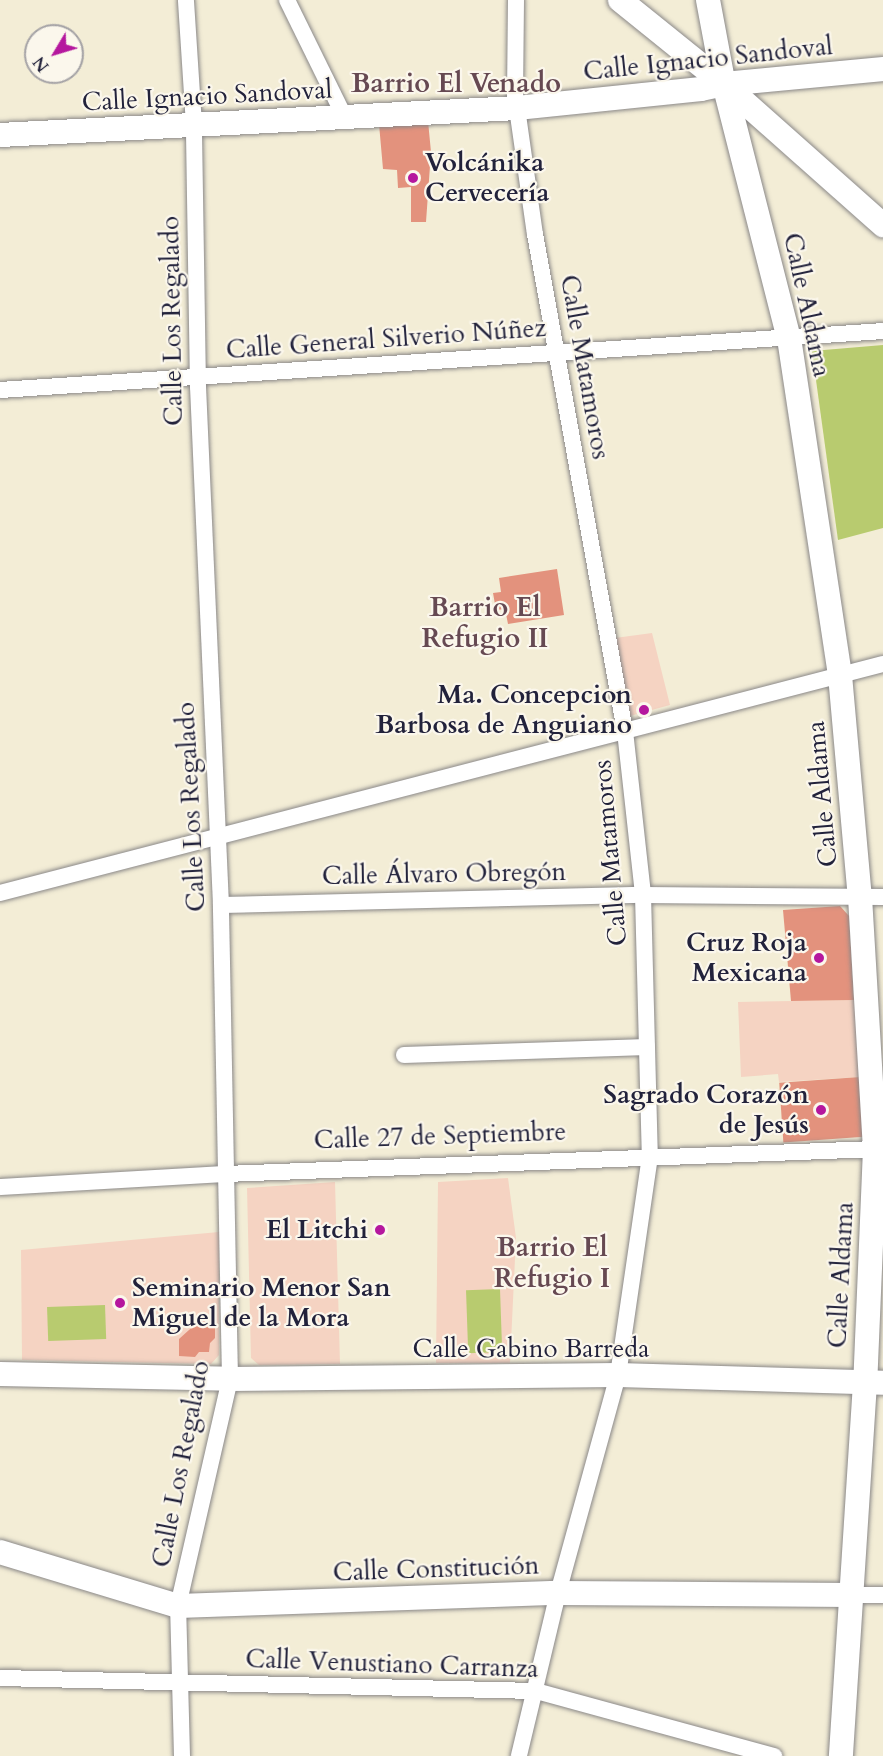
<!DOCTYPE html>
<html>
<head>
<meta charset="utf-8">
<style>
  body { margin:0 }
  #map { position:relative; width:883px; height:1756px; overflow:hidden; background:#f3edd6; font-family:Cardo,serif }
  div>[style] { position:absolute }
  .built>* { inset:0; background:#f5d3c2 }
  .green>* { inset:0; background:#b8cb6f; transform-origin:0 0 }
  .building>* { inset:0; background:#e3927d; transform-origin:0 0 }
  .roads { filter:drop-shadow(0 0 2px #8a8888) drop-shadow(0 0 2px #8a8888) }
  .street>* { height:16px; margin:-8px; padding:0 8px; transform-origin:8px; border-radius:8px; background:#fff }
  .secondary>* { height:24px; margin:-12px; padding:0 12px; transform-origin:12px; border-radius:12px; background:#fff }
  .dots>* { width:16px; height:16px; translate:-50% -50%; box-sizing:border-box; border:3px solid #fbf7ec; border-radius:50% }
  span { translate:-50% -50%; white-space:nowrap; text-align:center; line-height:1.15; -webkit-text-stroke:4.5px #fbf7ec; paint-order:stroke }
  .street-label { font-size:26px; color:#22223b }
  .poi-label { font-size:26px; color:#22223b; font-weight:700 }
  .left { translate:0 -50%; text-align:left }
  .right { translate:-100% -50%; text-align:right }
  .neighbourhood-label { font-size:27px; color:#664952; font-weight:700 }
  .north { position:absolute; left:24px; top:24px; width:60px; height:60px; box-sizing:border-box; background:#fbf7ec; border:2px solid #a4a2a5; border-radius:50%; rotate:232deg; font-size:16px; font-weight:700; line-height:24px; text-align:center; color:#22223b }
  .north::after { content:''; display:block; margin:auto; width:21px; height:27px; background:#b5179e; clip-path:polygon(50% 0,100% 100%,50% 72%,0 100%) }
</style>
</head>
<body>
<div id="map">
  <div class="built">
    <i style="clip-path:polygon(652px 633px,670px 705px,630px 716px,615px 638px)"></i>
    <i style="clip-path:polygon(854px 1000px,860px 1077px,779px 1082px,778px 1074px,741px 1077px,738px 1002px)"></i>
    <i style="clip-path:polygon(508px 1178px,516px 1238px,510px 1363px,436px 1363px,438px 1182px)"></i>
    <i style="clip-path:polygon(335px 1182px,340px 1364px,259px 1365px,251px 1358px,247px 1188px)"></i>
    <i style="clip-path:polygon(219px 1232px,219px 1355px,211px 1364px,22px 1360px,21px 1250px)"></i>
  </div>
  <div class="green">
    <i style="clip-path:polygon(883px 345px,883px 528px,838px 540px,812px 351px)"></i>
    <i style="left:500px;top:1289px;width:63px;height:34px;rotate:88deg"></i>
    <i style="left:105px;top:1305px;width:34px;height:58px;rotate:88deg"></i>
  </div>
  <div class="building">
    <i style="clip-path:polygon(428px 121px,431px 152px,426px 222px,411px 222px,411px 187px,398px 188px,397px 170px,383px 169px,379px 124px)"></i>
    <i style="clip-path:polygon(557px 569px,564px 615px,508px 624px,505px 609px,496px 610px,493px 593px,501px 592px,499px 578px)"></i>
    <i style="clip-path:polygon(840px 906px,849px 916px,854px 1000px,791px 1001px,783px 910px)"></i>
    <i style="left:860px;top:1077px;width:60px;height:81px;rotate:86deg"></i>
    <i style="clip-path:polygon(199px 1321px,215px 1322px,215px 1338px,210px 1343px,209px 1352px,199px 1352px,195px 1357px,179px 1356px,179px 1339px)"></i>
  </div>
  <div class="roads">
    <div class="street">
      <i style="left:287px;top:0;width:131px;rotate:63.8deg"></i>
      <i style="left:516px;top:0;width:94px;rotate:90.6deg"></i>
      <i style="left:515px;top:94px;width:141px;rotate:81.9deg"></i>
      <i style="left:535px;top:234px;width:505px;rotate:79.74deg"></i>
      <i style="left:625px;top:731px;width:165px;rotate:83.7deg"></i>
      <i style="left:643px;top:895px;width:261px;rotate:88.5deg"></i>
      <i style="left:650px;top:1156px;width:221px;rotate:98.3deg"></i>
      <i style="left:618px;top:1375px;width:226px;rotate:105.4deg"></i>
      <i style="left:558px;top:1593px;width:168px;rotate:103.5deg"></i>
      <i style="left:0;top:390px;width:885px;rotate:-3.82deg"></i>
      <i style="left:0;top:893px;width:912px;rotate:-14.54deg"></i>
      <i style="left:221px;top:905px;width:422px;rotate:-1.4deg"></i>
      <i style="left:643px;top:895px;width:240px;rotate:0.5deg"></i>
      <i style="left:404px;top:1055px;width:243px;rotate:-1.9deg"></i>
      <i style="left:0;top:1187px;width:225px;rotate:-3.3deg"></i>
      <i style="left:225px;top:1174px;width:650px;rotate:-2.2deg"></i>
      <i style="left:852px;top:1595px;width:31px"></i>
      <i style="left:0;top:1678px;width:536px;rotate:1.39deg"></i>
      <i style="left:536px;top:1691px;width:247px;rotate:15.3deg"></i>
      <i style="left:182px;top:1756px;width:150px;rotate:-91.5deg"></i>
      <i style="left:178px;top:1606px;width:233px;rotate:-77.1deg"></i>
      <i style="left:230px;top:1379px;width:474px;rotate:-91.1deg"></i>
      <i style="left:221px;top:905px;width:519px;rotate:-92.54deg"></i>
      <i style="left:198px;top:387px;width:262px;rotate:-90.9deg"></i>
      <i style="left:194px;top:125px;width:125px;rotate:-93.7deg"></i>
    </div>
    <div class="secondary">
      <i style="left:620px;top:0;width:134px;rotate:38.9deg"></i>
      <i style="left:724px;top:84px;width:213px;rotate:41.6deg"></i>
      <i style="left:708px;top:0;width:81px;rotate:79.4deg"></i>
      <i style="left:723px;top:80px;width:266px;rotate:75.7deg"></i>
      <i style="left:789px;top:338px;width:341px;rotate:81.4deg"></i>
      <i style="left:840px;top:675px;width:223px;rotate:84.9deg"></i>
      <i style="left:860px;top:897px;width:252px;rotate:86.6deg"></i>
      <i style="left:875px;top:1149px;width:234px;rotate:92.4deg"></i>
      <i style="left:865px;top:1383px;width:374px;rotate:93.7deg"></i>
      <i style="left:0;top:135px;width:518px;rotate:-2.99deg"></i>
      <i style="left:517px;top:108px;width:185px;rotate:-5.9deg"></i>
      <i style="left:701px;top:89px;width:24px;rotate:-12deg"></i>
      <i style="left:724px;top:84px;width:160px;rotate:-5.4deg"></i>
      <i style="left:0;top:1374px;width:230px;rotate:1.2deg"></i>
      <i style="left:230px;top:1379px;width:388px;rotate:-0.6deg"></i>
      <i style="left:618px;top:1375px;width:265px;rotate:1.7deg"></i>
      <i style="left:0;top:1552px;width:186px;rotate:16.9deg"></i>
      <i style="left:178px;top:1606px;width:380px;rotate:-2deg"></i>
      <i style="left:558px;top:1593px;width:294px;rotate:0.4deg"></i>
    </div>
  </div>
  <div class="dots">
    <i style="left:413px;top:178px;background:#b5179e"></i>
    <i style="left:644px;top:710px;background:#b5179e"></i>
    <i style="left:819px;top:958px;background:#b5179e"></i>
    <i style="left:821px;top:1110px;background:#b5179e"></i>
    <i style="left:380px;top:1230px;background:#b5179e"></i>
    <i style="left:120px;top:1303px;background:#b5179e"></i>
  </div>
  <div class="street-label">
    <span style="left:708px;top:59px;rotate:-6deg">Calle Ignacio Sandoval</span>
    <span style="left:207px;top:96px;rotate:-3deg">Calle Ignacio Sandoval</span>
    <span style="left:807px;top:305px;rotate:78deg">Calle Aldama</span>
    <span style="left:172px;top:321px;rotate:-91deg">Calle Los Regalado</span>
    <span style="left:386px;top:339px;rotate:-4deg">Calle General Silverio Núñez</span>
    <span style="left:585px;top:367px;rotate:80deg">Calle Matamoros</span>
    <span style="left:822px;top:794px;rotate:-95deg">Calle Aldama</span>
    <span style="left:191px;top:807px;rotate:-93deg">Calle Los Regalado</span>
    <span style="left:610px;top:853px;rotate:-95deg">Calle Matamoros</span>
    <span style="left:444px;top:874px;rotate:-1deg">Calle Álvaro Obregón</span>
    <span style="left:440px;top:1136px;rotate:-2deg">Calle 27 de Septiembre</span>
    <span style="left:841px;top:1275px;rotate:-87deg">Calle Aldama</span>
    <span style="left:531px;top:1349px">Calle Gabino Barreda</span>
    <span style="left:181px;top:1464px;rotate:-79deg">Calle Los Regalado</span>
    <span style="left:436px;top:1569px;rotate:-2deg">Calle Constitución</span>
    <span style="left:392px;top:1664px;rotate:2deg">Calle Venustiano Carranza</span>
  </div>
  <div class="poi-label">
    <span class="left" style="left:425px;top:178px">Volcánika<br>Cervecería</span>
    <span class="right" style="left:632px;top:710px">Ma. Concepcion<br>Barbosa de Anguiano</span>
    <span class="right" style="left:807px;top:958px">Cruz Roja<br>Mexicana</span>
    <span class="right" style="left:809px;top:1110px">Sagrado Corazón<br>de Jesús</span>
    <span class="right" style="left:368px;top:1230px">El Litchi</span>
    <span class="left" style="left:132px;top:1303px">Seminario Menor San<br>Miguel de la Mora</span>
  </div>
  <div class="neighbourhood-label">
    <span style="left:456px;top:84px">Barrio El Venado</span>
    <span style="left:485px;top:623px">Barrio El<br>Refugio II</span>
    <span style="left:552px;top:1263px">Barrio El<br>Refugio I</span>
  </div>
  <div class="north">N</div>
</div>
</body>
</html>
